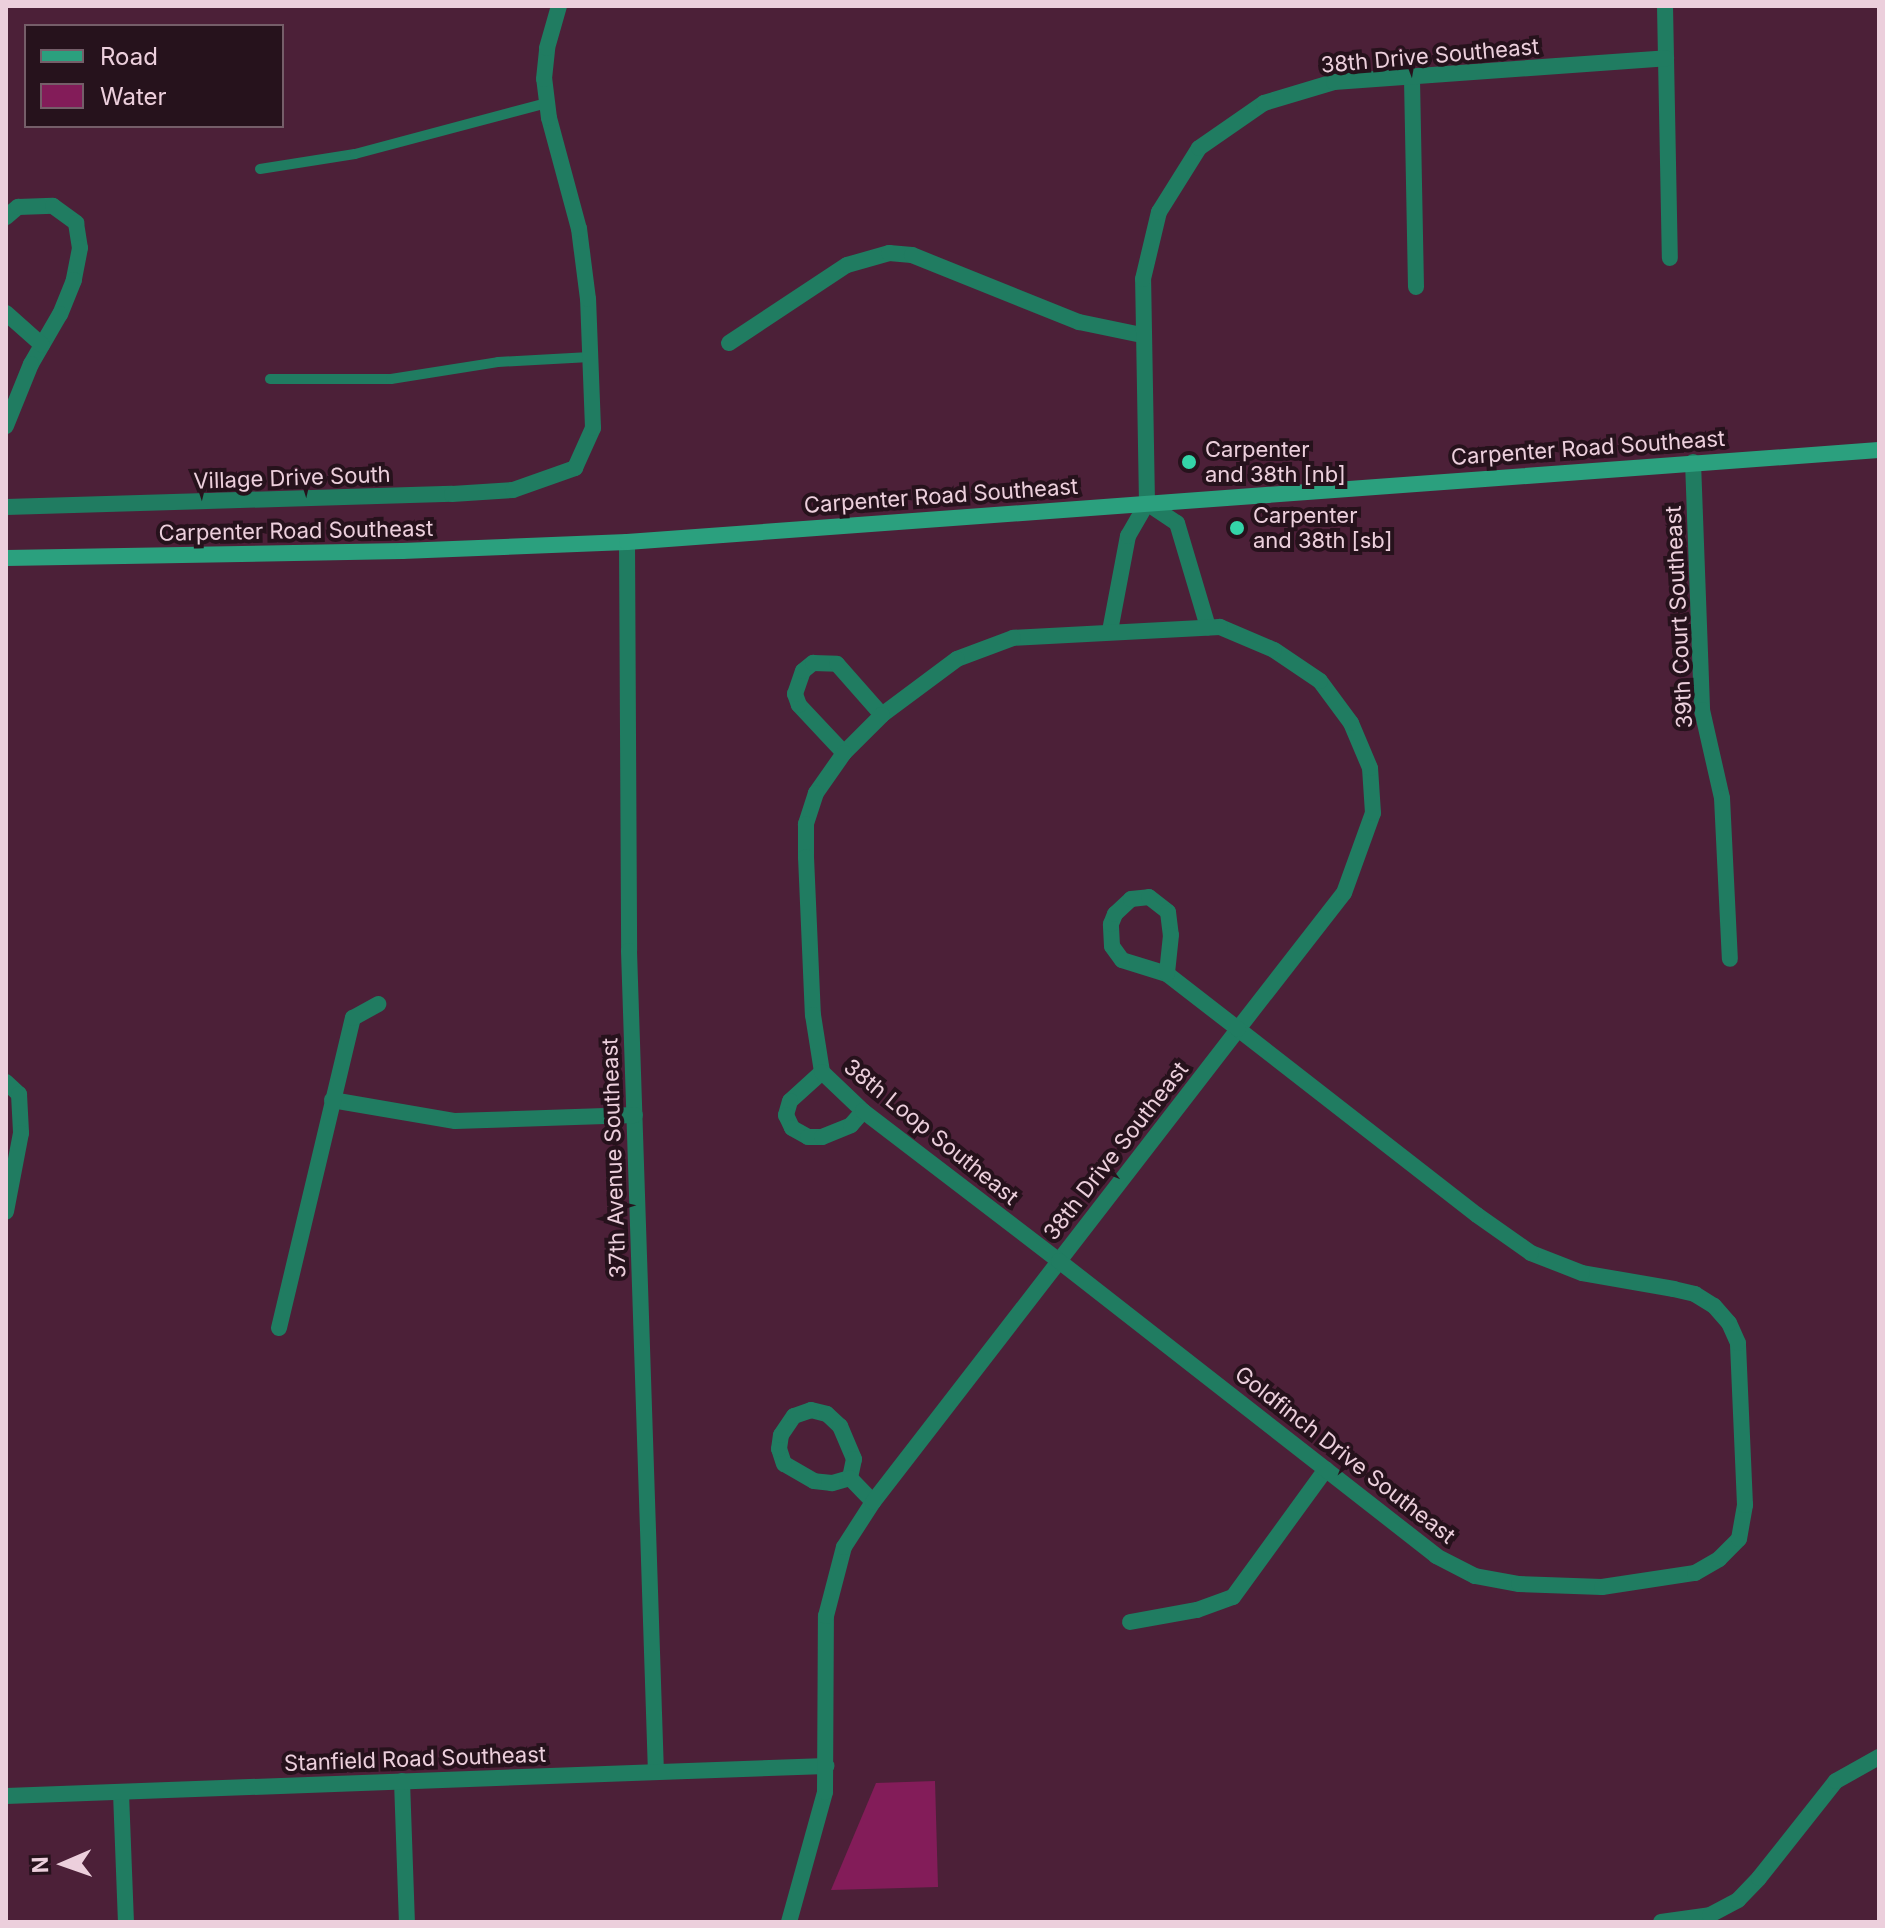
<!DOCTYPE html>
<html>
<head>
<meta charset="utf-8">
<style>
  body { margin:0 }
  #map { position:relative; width:1885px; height:1928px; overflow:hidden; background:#4c2038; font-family:Inter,sans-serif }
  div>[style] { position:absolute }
  .water>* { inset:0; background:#831c59 }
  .lane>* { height:10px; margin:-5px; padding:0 5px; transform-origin:5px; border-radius:5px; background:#207c61 }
  .street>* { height:16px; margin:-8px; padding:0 8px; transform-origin:8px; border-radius:8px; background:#207c61 }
  .secondary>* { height:16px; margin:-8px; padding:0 8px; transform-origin:8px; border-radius:8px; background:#2ba07e }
  .dots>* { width:22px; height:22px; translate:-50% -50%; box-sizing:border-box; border:4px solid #26121c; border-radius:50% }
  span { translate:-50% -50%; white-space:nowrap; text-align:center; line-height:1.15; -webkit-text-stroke:8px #26121c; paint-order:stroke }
  .street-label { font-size:22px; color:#eccfdc }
  .poi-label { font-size:22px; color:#eccfdc }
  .left { translate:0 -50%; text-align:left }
  .frame { position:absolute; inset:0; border:8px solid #eccfdc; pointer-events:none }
  .legend { position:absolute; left:24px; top:24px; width:260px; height:104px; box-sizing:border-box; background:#26121c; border:2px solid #755e69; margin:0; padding:10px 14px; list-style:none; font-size:24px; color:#eccfdc }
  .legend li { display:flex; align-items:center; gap:16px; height:40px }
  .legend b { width:40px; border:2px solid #755e69 }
  .north { position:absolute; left:24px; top:1824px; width:80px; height:80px; -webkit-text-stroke:6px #26121c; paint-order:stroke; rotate:268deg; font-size:22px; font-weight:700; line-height:32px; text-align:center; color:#eccfdc }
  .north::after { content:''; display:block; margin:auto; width:28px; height:36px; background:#eccfdc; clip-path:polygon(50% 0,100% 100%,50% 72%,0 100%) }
</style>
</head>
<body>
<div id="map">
  <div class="water">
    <i style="clip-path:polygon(935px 1781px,938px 1887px,831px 1890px,876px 1783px)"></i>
  </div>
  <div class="lane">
    <i style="left:260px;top:169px;width:96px;rotate:-9deg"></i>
    <i style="left:355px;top:154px;width:199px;rotate:-14.9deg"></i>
    <i style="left:270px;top:379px;width:121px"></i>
    <i style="left:391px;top:379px;width:108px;rotate:-9deg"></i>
    <i style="left:498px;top:362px;width:92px;rotate:-3.1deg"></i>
  </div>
  <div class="street">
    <i style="left:1665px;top:6px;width:252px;rotate:88.9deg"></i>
    <i style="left:1412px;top:79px;width:208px;rotate:88.9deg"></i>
    <i style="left:6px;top:217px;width:16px;rotate:-40deg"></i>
    <i style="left:18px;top:207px;width:35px;rotate:-2deg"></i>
    <i style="left:53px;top:206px;width:29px;rotate:36deg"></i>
    <i style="left:76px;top:223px;width:25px;rotate:81deg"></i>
    <i style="left:80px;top:248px;width:33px;rotate:101deg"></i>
    <i style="left:74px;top:280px;width:37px;rotate:112deg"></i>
    <i style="left:60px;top:314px;width:58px;rotate:120.1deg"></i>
    <i style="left:31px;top:364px;width:67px;rotate:112deg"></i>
    <i style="left:6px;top:313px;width:48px;rotate:41.6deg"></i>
    <i style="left:729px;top:343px;width:141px;rotate:-33.5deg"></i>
    <i style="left:847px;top:265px;width:44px;rotate:-15.9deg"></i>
    <i style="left:889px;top:253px;width:23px;rotate:5deg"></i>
    <i style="left:912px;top:255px;width:180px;rotate:21.9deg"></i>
    <i style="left:1079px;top:322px;width:64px;rotate:11.7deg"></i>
    <i style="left:1693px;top:462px;width:248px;rotate:87.9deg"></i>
    <i style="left:1702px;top:710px;width:90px;rotate:77.2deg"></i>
    <i style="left:1722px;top:798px;width:161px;rotate:87.2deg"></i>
    <i style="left:1147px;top:503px;width:36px;rotate:34deg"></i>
    <i style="left:1177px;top:523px;width:109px;rotate:73.4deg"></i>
    <i style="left:6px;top:507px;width:446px;rotate:-1.7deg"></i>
    <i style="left:452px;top:494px;width:61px;rotate:-3.8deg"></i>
    <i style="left:513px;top:490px;width:66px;rotate:-19.5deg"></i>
    <i style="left:575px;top:468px;width:44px;rotate:-65.8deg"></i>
    <i style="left:593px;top:428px;width:129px;rotate:-92.2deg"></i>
    <i style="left:588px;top:299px;width:71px;rotate:-97.3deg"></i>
    <i style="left:579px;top:229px;width:115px;rotate:-105.1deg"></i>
    <i style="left:549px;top:118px;width:39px;rotate:-97deg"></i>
    <i style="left:544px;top:79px;width:31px;rotate:-84deg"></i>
    <i style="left:547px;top:48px;width:44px;rotate:-74.1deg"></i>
    <i style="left:627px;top:542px;width:409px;rotate:89.7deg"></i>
    <i style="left:629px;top:951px;width:821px;rotate:88.12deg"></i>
    <i style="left:1110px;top:631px;width:97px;rotate:-79.3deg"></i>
    <i style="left:1128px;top:536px;width:38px;rotate:-60deg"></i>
    <i style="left:1147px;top:503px;width:224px;rotate:-91deg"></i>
    <i style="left:1143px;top:279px;width:69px;rotate:-76.6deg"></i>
    <i style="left:1159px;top:212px;width:75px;rotate:-58deg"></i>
    <i style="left:1199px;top:148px;width:79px;rotate:-34.7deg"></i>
    <i style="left:1264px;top:103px;width:73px;rotate:-16.7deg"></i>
    <i style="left:1334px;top:82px;width:333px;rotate:-4.1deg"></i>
    <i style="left:844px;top:753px;width:66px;rotate:-133.2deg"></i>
    <i style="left:799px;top:705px;width:12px;rotate:-110deg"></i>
    <i style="left:795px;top:694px;width:24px;rotate:-71deg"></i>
    <i style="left:803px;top:671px;width:13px;rotate:-39deg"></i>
    <i style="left:813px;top:663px;width:24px;rotate:2deg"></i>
    <i style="left:837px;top:664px;width:68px;rotate:48.6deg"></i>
    <i style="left:822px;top:1072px;width:43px;rotate:137.8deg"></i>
    <i style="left:790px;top:1101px;width:15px;rotate:106deg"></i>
    <i style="left:786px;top:1115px;width:14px;rotate:65deg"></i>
    <i style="left:792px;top:1128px;width:18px;rotate:29deg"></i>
    <i style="left:808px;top:1137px;width:14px"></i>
    <i style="left:822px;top:1137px;width:31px;rotate:-22deg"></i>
    <i style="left:851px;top:1125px;width:18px;rotate:-49deg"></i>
    <i style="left:6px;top:1082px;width:18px;rotate:43deg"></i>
    <i style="left:19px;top:1094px;width:39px;rotate:87deg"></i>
    <i style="left:21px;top:1133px;width:80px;rotate:100.8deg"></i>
    <i style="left:332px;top:1100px;width:125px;rotate:9.7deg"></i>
    <i style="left:455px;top:1121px;width:180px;rotate:-1.9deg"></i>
    <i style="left:279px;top:1328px;width:319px;rotate:-76.6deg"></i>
    <i style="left:353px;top:1018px;width:29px;rotate:-29deg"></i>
    <i style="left:811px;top:1410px;width:16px;rotate:14deg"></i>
    <i style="left:827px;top:1414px;width:18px;rotate:43deg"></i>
    <i style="left:840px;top:1426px;width:36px;rotate:67deg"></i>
    <i style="left:854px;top:1459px;width:19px;rotate:102deg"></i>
    <i style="left:850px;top:1478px;width:19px;rotate:164deg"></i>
    <i style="left:832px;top:1483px;width:18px;rotate:-174deg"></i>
    <i style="left:814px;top:1481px;width:34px;rotate:-150deg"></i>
    <i style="left:784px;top:1464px;width:16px;rotate:-108deg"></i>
    <i style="left:779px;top:1449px;width:14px;rotate:-82deg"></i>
    <i style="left:781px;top:1435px;width:23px;rotate:-56deg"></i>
    <i style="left:794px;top:1416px;width:18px;rotate:-19deg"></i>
    <i style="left:850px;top:1478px;width:33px;rotate:46deg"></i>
    <i style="left:1130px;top:1622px;width:68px;rotate:-10.2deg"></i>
    <i style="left:1197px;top:1610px;width:38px;rotate:-20deg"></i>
    <i style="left:1233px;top:1597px;width:158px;rotate:-54deg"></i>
    <i style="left:402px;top:1781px;width:141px;rotate:88deg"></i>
    <i style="left:121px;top:1793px;width:129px;rotate:87.8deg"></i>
    <i style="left:6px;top:1796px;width:821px;rotate:-2.1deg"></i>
    <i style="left:789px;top:1922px;width:135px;rotate:-74.5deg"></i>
    <i style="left:825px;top:1792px;width:176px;rotate:-89.7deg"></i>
    <i style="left:826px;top:1616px;width:71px;rotate:-75.4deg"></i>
    <i style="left:844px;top:1547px;width:54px;rotate:-57.2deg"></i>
    <i style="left:873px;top:1502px;width:304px;rotate:-52.3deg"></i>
    <i style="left:1059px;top:1261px;width:293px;rotate:-52.3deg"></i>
    <i style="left:1238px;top:1029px;width:172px;rotate:-52.1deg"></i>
    <i style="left:1344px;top:893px;width:85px;rotate:-70.1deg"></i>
    <i style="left:1373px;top:813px;width:45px;rotate:-93.8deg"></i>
    <i style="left:1370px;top:768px;width:49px;rotate:-112.9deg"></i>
    <i style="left:1351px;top:723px;width:52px;rotate:-126.4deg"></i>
    <i style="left:1320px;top:681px;width:55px;rotate:-146deg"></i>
    <i style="left:1274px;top:650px;width:59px;rotate:-156.9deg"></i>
    <i style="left:1220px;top:627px;width:207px;rotate:177deg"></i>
    <i style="left:1013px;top:638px;width:60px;rotate:159.4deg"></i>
    <i style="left:957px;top:659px;width:94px;rotate:143.3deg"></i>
    <i style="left:882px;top:715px;width:54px;rotate:135deg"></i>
    <i style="left:844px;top:753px;width:49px;rotate:125deg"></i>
    <i style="left:816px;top:793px;width:33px;rotate:108deg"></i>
    <i style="left:806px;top:824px;width:33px;rotate:90deg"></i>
    <i style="left:806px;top:857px;width:158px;rotate:87.5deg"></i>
    <i style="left:813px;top:1015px;width:58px;rotate:81deg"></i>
    <i style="left:822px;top:1072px;width:57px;rotate:43.6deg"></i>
    <i style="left:863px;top:1111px;width:247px;rotate:37.4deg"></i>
    <i style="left:1059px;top:1261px;width:479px;rotate:38deg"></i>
    <i style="left:1436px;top:1556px;width:44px;rotate:27.1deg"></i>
    <i style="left:1475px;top:1576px;width:45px;rotate:10.3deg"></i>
    <i style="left:1519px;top:1584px;width:83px;rotate:2.1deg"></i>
    <i style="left:1602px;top:1587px;width:94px;rotate:-8.6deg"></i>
    <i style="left:1695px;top:1573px;width:28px;rotate:-30deg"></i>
    <i style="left:1719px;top:1559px;width:28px;rotate:-45deg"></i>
    <i style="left:1739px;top:1539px;width:35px;rotate:-80deg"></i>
    <i style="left:1745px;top:1505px;width:162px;rotate:-92.5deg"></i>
    <i style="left:1738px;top:1343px;width:22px;rotate:-114deg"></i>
    <i style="left:1729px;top:1323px;width:23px;rotate:-131deg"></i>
    <i style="left:1714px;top:1306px;width:22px;rotate:-148deg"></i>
    <i style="left:1695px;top:1294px;width:22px;rotate:-167deg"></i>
    <i style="left:1674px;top:1289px;width:93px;rotate:-170.1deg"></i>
    <i style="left:1582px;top:1273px;width:55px;rotate:-158.6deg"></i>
    <i style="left:1531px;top:1253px;width:66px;rotate:-144.9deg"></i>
    <i style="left:1477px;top:1215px;width:303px;rotate:-142.1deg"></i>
    <i style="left:1238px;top:1029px;width:90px;rotate:-142.2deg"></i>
    <i style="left:1167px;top:974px;width:47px;rotate:-162.7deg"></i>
    <i style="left:1122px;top:960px;width:17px;rotate:-126deg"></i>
    <i style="left:1112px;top:946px;width:22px;rotate:-93deg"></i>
    <i style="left:1111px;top:924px;width:11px;rotate:-68deg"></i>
    <i style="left:1115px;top:914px;width:22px;rotate:-43deg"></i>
    <i style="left:1131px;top:899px;width:18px;rotate:-6deg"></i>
    <i style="left:1149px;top:897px;width:24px;rotate:38deg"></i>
    <i style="left:1168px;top:912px;width:23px;rotate:83deg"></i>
    <i style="left:1171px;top:935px;width:39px;rotate:96deg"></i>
    <i style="left:1661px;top:1922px;width:49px;rotate:-8.1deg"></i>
    <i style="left:1710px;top:1915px;width:32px;rotate:-28deg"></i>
    <i style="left:1738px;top:1900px;width:30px;rotate:-46deg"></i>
    <i style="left:1759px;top:1878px;width:124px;rotate:-51.6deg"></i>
    <i style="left:1836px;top:1781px;width:49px;rotate:-29.2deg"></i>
  </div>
  <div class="secondary">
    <i style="left:6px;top:558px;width:396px;rotate:-1deg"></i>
    <i style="left:402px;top:551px;width:225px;rotate:-2.3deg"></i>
    <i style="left:627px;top:542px;width:1255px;rotate:-4.2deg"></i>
  </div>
  <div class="dots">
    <i style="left:1189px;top:462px;background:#34d4a8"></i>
    <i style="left:1237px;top:528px;background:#34d4a8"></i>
  </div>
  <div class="street-label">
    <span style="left:1430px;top:56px;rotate:-5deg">38th Drive Southeast</span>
    <span style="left:1588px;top:448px;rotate:-4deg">Carpenter Road Southeast</span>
    <span style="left:292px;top:478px;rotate:-2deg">Village Drive South</span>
    <span style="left:941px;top:496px;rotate:-4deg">Carpenter Road Southeast</span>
    <span style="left:296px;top:531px;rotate:-1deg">Carpenter Road Southeast</span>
    <span style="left:1679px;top:617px;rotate:-93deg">39th Court Southeast</span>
    <span style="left:931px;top:1132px;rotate:39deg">38th Loop Southeast</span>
    <span style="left:1116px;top:1151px;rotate:-52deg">38th Drive Southeast</span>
    <span style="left:614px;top:1158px;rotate:-92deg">37th Avenue Southeast</span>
    <span style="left:1345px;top:1455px;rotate:38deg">Goldfinch Drive Southeast</span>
    <span style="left:415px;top:1759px;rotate:-2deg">Stanfield Road Southeast</span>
  </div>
  <div class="poi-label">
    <span class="left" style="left:1205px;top:462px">Carpenter<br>and 38th [nb]</span>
    <span class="left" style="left:1253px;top:528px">Carpenter<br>and 38th [sb]</span>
  </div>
  <div class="frame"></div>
  <ul class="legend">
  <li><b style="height:10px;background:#2ba07e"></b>Road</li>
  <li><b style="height:22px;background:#831c59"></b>Water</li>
  </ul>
  <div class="north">N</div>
</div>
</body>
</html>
